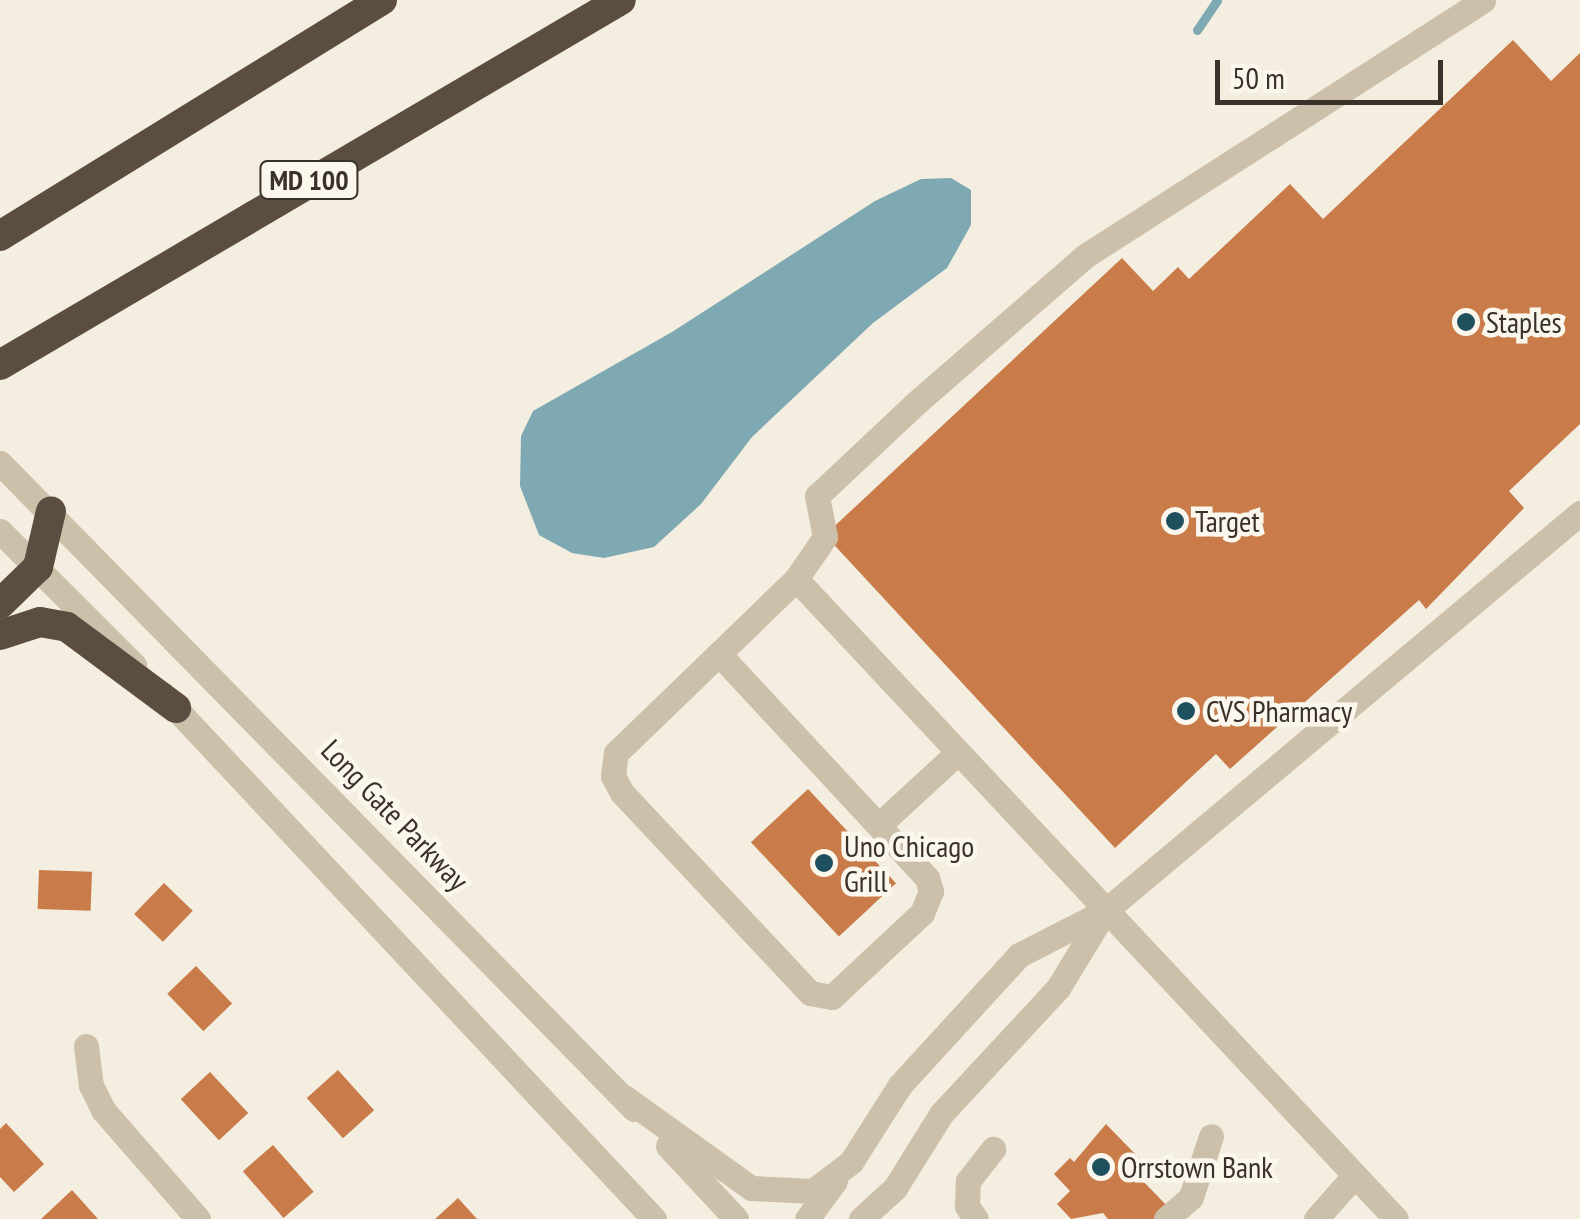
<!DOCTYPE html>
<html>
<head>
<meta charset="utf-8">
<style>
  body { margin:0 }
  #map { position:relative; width:1580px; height:1219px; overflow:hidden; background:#f4eee0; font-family:"PT Sans Narrow",sans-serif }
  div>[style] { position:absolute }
  .water>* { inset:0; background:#7ea8b2 }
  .stream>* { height:9px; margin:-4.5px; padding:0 4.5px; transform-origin:4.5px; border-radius:4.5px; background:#7ea8b2 }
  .building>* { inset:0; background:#c97c49; transform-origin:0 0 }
  .minor>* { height:25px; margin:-12.5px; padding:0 12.5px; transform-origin:12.5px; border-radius:12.5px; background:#cdc0ab }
  .highway>* { height:30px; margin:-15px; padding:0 15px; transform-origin:15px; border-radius:15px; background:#5c4d41 }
  .dots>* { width:28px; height:28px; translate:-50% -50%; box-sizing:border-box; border:5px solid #fbf7ed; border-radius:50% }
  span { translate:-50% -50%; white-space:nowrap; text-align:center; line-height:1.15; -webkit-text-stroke:9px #fbf7ed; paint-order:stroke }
  .shield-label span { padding:2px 8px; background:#fbf7ed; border:2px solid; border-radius:8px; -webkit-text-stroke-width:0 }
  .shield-label { font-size:28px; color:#3a322a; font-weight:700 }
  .poi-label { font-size:30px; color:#3a322a }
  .left { translate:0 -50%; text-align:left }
  .street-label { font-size:30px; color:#3a322a }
  .scale { position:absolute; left:1215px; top:60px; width:228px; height:45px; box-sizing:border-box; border:5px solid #3a322a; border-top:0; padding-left:12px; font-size:30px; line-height:35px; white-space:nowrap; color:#3a322a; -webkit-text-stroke:8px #fbf7ed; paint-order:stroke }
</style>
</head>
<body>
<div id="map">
  <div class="water">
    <i style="clip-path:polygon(951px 178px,971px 190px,971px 225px,947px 268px,873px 323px,752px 437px,701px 504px,654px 547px,604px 558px,572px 553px,539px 535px,520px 486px,521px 436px,533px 411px,672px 332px,875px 201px,921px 179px)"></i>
  </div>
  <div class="stream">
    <i style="left:1197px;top:30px;width:36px;rotate:-56deg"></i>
  </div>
  <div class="building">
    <i style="clip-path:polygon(1513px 40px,1551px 81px,1580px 53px,1580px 424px,1509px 491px,1524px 508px,1426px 609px,1419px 600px,1230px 769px,1216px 754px,1115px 848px,825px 535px,1122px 258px,1153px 291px,1178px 267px,1189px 279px,1290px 184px,1323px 219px)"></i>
    <i style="left:808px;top:789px;width:129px;height:78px;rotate:47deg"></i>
    <i style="left:39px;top:870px;width:53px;height:39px;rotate:2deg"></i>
    <i style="left:164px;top:883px;width:40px;height:43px;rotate:44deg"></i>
    <i style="left:196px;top:966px;width:52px;height:40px;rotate:46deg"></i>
    <i style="left:338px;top:1070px;width:54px;height:42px;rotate:48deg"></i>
    <i style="left:210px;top:1072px;width:56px;height:40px;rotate:47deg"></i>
    <i style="clip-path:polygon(6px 1123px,44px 1164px,14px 1192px,0 1177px,0 1129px)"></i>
    <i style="clip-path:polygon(1106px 1124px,1140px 1159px,1146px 1172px,1140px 1178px,1170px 1209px,1160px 1219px,1108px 1219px,1103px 1213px,1071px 1219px,1057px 1204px,1070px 1191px,1054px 1174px,1070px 1158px,1074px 1162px)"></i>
    <i style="left:273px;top:1145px;width:62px;height:40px;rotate:49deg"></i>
    <i style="clip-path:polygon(72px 1190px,98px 1219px,41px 1219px)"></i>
    <i style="clip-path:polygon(458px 1198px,477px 1219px,435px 1219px)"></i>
  </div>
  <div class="minor">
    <i style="left:0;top:463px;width:905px;rotate:45.54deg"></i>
    <i style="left:0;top:531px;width:190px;rotate:45deg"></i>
    <i style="left:796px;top:579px;width:877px;rotate:46.85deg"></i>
    <i style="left:719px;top:654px;width:306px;rotate:47.1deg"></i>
    <i style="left:927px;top:878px;width:14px;rotate:73deg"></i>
    <i style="left:931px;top:891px;width:24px;rotate:112deg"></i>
    <i style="left:922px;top:913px;width:123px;rotate:137deg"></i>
    <i style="left:832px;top:997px;width:22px;rotate:-170deg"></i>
    <i style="left:810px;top:993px;width:274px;rotate:-133.2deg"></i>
    <i style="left:622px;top:793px;width:19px;rotate:-118deg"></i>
    <i style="left:613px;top:776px;width:23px;rotate:-83deg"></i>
    <i style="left:616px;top:753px;width:250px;rotate:-44deg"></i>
    <i style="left:796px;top:579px;width:51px;rotate:-55.4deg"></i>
    <i style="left:825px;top:537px;width:42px;rotate:-101deg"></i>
    <i style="left:817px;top:496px;width:136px;rotate:-43.2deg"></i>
    <i style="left:916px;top:403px;width:224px;rotate:-41deg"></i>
    <i style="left:1085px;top:256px;width:473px;rotate:-32.7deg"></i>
    <i style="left:162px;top:694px;width:720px;rotate:46.86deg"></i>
    <i style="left:880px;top:824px;width:103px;rotate:-42.6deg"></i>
    <i style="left:86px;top:1046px;width:39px;rotate:83deg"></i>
    <i style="left:91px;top:1085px;width:28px;rotate:64deg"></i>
    <i style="left:103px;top:1110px;width:145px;rotate:48.9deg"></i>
    <i style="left:624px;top:1097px;width:156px;rotate:35.6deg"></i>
    <i style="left:751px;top:1188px;width:62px;rotate:2.8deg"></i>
    <i style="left:813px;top:1191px;width:48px;rotate:-37.3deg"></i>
    <i style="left:851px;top:1162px;width:91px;rotate:-57.5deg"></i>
    <i style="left:900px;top:1085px;width:176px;rotate:-47.5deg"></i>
    <i style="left:1019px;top:955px;width:97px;rotate:-27.1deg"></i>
    <i style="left:1105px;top:911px;width:620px;rotate:-39.96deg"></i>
    <i style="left:668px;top:1146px;width:100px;rotate:47deg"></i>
    <i style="left:807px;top:1219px;width:47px;rotate:-53.6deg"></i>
    <i style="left:861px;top:1219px;width:46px;rotate:-42.4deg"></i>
    <i style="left:895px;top:1188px;width:87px;rotate:-58.1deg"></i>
    <i style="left:941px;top:1114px;width:172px;rotate:-47.1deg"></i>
    <i style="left:1058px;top:988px;width:90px;rotate:-58.6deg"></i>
    <i style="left:976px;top:1219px;width:16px;rotate:-125deg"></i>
    <i style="left:967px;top:1206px;width:25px;rotate:-88deg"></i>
    <i style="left:968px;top:1181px;width:41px;rotate:-52deg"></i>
    <i style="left:1166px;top:1219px;width:33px;rotate:-41deg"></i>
    <i style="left:1191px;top:1197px;width:64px;rotate:-71.8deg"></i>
    <i style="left:1316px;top:1219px;width:56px;rotate:-48.6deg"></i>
  </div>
  <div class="highway">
    <i style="left:0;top:236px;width:449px;rotate:-31.7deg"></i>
    <i style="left:0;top:365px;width:720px;rotate:-30.45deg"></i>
    <i style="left:0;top:604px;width:53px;rotate:-44.2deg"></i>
    <i style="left:38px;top:567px;width:57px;rotate:-76.9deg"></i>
    <i style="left:0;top:635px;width:42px;rotate:-18deg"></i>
    <i style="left:40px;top:622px;width:27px;rotate:10deg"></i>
    <i style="left:67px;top:627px;width:136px;rotate:36.6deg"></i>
  </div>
  <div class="dots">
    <i style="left:1466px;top:322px;background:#1e505e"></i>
    <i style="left:1175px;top:521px;background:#1e505e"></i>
    <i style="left:1186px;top:711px;background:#1e505e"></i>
    <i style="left:824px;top:863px;background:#1e505e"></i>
    <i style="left:1101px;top:1167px;background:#1e505e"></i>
  </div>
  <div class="shield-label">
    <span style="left:309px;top:180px">MD 100</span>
  </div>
  <div class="poi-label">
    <span class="left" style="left:1486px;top:322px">Staples</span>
    <span class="left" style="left:1195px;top:521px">Target</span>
    <span class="left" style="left:1206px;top:711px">CVS Pharmacy</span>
    <span class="left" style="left:844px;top:863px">Uno Chicago<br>Grill</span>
    <span class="left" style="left:1121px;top:1167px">Orrstown Bank</span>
  </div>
  <div class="street-label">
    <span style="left:395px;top:815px;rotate:46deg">Long Gate Parkway</span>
  </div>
  <div class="scale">50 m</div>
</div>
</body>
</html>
